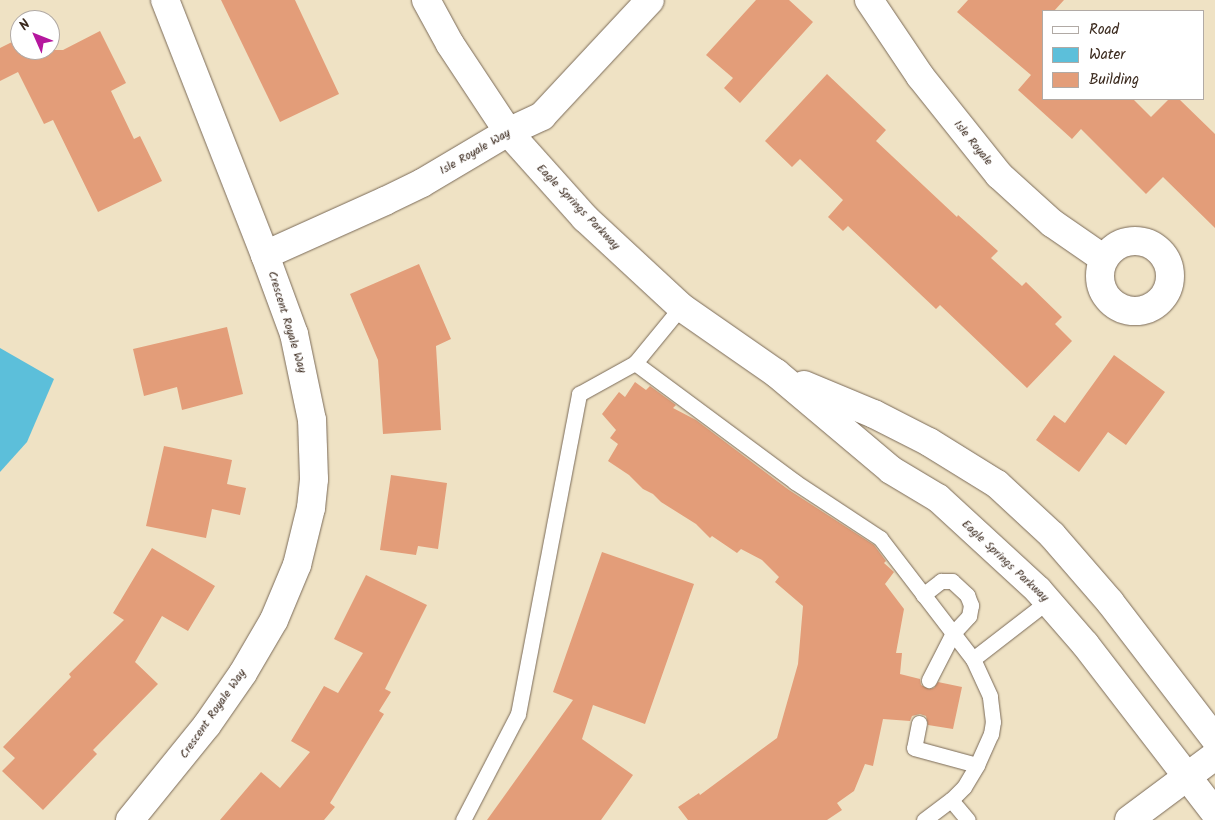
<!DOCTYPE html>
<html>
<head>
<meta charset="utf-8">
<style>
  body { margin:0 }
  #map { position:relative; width:1215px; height:820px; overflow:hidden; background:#efe2c4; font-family:Kalam,sans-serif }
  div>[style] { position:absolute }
  .water>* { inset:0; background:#5cbfda }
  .building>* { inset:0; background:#e39d79 }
  .roads { filter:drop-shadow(0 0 1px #7a6a58) drop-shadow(0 0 1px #7a6a58) }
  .lane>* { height:15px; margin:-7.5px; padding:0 7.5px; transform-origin:7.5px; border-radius:7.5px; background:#fff }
  .street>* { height:28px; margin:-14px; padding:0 14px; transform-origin:14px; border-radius:14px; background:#fff }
  .street>.ring { margin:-14px; padding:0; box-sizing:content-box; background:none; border:28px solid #fff; border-radius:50% }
  .secondary>* { height:28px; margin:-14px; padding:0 14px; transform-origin:14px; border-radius:14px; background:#fff }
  span { translate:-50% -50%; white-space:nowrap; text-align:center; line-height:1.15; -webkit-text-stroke:4.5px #fff; paint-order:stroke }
  .street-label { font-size:12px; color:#3b2a1e }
  .legend { position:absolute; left:1042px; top:10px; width:162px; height:90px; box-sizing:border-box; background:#fff; border:1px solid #b1aaa5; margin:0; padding:6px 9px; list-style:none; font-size:15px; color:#3b2a1e }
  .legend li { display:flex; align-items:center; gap:10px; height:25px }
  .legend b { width:25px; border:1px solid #b1aaa5 }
  .north { position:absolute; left:10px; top:10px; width:50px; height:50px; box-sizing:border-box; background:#fff; border:1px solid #b1aaa5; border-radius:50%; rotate:314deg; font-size:14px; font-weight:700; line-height:20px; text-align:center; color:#3b2a1e }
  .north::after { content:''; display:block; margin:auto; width:18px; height:22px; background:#b5179e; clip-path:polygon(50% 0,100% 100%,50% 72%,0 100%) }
</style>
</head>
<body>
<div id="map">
  <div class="water">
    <i style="clip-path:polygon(0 348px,54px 379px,27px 442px,0 472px)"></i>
  </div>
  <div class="building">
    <i style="clip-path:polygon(221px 0,295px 0,339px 94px,280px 122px)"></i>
    <i style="clip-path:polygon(756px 0,789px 0,813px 22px,740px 103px,724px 88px,733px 78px,706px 55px)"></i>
    <i style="clip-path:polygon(968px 0,1064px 0,1054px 11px,1044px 11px,1044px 99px,1133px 99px,1151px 117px,1169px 99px,1179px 99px,1215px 134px,1215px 228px,1163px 177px,1146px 194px,1081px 129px,1072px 139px,1018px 90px,1031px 75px,957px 12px)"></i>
    <i style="clip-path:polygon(100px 31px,126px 83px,111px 91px,134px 139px,140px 136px,162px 181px,98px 212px,53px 120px,44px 124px,18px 72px,0 81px,0 48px,20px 38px,20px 50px,63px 50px)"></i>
    <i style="clip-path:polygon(827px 74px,886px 130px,876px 141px,957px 217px,958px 215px,998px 251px,991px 258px,1022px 286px,1026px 282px,1062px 317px,1055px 324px,1072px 341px,1027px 388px,940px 305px,936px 309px,848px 226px,843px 231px,828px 217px,843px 200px,800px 159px,792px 167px,765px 141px)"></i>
    <i style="clip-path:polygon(419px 264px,451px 339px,436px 346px,441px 430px,383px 434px,378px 360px,350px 294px)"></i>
    <i style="clip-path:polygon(227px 327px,243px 394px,182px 410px,177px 387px,144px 396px,133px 349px)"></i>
    <i style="clip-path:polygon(1114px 355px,1165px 392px,1126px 445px,1108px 432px,1079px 472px,1036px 440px,1054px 415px,1065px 423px)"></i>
    <i style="clip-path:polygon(635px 382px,646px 390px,650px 386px,676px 405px,673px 408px,696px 420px,789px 490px,874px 545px,886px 561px,884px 563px,894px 572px,885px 584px,904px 609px,896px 653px,902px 653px,900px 674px,920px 679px,921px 685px,929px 689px,934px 688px,938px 682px,962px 687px,953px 729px,928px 725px,926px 716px,920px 714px,912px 716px,910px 721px,883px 719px,873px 766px,865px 764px,854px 791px,837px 803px,842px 810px,827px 820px,688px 820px,678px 807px,699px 793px,700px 795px,777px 738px,798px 664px,803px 606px,775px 582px,779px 577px,762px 560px,741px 549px,737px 553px,712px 536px,710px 538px,696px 524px,661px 502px,653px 494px,643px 489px,629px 475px,608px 461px,618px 444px,610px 438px,616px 430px,602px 414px,619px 392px,625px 397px)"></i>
    <i style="clip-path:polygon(164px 446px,232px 460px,227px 484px,246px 488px,240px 515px,212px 509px,206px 538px,146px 526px)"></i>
    <i style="clip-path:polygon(391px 475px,447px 483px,438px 549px,418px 546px,416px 555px,380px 550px)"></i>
    <i style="clip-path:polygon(152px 548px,215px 586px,188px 631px,162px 616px,135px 662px,158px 684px,93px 750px,97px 754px,43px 810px,2px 771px,15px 758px,3px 747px,71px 677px,69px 674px,124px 620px,113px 613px)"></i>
    <i style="clip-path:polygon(602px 552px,694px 584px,645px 724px,593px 705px,582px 739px,633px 775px,601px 820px,487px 820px,573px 700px,553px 692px)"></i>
    <i style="clip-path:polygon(366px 575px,427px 605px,385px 689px,391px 692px,379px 711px,384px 714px,330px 803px,335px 807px,324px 820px,220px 820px,261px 772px,280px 788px,310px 752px,291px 741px,324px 686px,338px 693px,363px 653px,334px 639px)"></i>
  </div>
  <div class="roads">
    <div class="lane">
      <i style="left:635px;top:363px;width:199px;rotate:36.6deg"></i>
      <i style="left:795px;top:482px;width:102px;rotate:33.4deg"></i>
      <i style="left:880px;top:538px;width:153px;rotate:52.5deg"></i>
      <i style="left:923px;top:595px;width:23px;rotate:-38deg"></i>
      <i style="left:941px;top:581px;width:11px"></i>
      <i style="left:952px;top:581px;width:21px;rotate:43deg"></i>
      <i style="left:967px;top:595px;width:11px;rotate:68deg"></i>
      <i style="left:971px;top:605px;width:11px;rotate:100deg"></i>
      <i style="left:969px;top:616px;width:23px;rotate:133deg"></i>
      <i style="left:953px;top:633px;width:53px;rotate:117.1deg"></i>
      <i style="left:919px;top:723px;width:25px;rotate:101deg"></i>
      <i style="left:914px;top:748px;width:65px;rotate:15.1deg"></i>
      <i style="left:951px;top:800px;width:18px;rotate:-45deg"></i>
      <i style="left:964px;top:787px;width:26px;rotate:-59deg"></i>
      <i style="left:977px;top:765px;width:34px;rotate:-66deg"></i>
      <i style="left:991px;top:734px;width:12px;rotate:-81deg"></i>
      <i style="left:993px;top:722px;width:26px;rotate:-97deg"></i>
      <i style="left:990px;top:696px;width:41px;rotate:-114.7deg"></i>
      <i style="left:973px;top:659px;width:95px;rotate:-37.7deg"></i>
      <i style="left:463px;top:820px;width:119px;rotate:-62.6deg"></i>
      <i style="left:518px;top:714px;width:326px;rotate:-79.2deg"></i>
      <i style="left:579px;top:394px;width:64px;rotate:-29deg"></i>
      <i style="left:635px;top:363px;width:72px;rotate:-50.6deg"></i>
      <i style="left:924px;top:820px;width:34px;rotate:-37deg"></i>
      <i style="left:951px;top:800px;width:26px;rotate:50deg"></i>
    </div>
    <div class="street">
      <i style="left:869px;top:0;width:92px;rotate:56.1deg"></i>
      <i style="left:920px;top:76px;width:127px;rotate:51.4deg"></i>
      <i style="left:999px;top:175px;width:72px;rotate:42.2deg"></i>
      <i style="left:1052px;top:223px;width:63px;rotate:34.7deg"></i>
      <i class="ring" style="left:1100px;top:241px;width:42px;height:42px"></i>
      <i style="left:265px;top:255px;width:132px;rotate:-24.2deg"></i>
      <i style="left:385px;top:201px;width:41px;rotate:-25.9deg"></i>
      <i style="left:422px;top:183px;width:100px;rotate:-30.7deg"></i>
      <i style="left:508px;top:132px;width:38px;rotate:-25deg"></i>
      <i style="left:542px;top:116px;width:158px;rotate:-47deg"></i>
      <i style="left:130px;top:820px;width:122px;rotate:-51deg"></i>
      <i style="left:207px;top:725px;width:63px;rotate:-55.3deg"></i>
      <i style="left:243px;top:673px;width:61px;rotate:-59.7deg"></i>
      <i style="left:274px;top:620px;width:60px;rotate:-67.3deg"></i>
      <i style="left:297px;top:565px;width:59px;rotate:-76.2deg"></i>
      <i style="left:311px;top:508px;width:29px;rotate:-84deg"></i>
      <i style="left:314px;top:479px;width:59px;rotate:-91.9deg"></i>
      <i style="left:312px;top:420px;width:88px;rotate:-101.8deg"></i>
      <i style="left:294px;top:334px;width:84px;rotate:-110.2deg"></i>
      <i style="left:265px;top:255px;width:274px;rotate:-111.4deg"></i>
    </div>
    <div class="secondary">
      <i style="left:426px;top:0;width:50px;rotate:61.4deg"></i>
      <i style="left:450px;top:44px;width:107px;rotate:56.5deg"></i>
      <i style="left:509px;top:133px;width:114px;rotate:48.2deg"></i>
      <i style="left:585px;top:218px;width:131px;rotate:42.8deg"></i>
      <i style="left:681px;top:307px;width:116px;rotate:34.8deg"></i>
      <i style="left:776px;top:373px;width:150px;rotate:40.1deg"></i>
      <i style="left:891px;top:470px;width:55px;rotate:30.8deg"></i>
      <i style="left:938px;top:498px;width:136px;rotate:42.6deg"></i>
      <i style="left:1038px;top:590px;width:72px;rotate:49deg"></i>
      <i style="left:1085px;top:644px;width:213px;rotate:52.4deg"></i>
      <i style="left:804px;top:385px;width:76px;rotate:22.5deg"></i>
      <i style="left:874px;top:414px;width:62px;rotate:27deg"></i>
      <i style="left:929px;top:442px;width:80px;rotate:31.7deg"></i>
      <i style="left:997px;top:484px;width:75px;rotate:42.8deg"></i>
      <i style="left:1052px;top:535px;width:89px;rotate:49.1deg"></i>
      <i style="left:1110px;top:602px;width:173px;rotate:52.5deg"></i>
      <i style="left:1129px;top:820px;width:107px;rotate:-36.7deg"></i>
    </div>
  </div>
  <div class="street-label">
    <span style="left:973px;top:143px;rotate:51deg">Isle Royale</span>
    <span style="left:475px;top:152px;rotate:-30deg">Isle Royale Way</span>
    <span style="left:578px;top:207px;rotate:46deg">Eagle Springs Parkway</span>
    <span style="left:287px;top:322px;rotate:73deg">Crescent Royale Way</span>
    <span style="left:1005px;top:561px;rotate:43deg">Eagle Springs Parkway</span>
    <span style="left:213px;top:714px;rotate:-55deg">Crescent Royale Way</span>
  </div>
  <ul class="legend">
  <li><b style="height:6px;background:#fff"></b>Road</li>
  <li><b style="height:14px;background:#5cbfda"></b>Water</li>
  <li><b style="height:14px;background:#e39d79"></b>Building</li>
  </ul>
  <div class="north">N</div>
</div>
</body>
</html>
